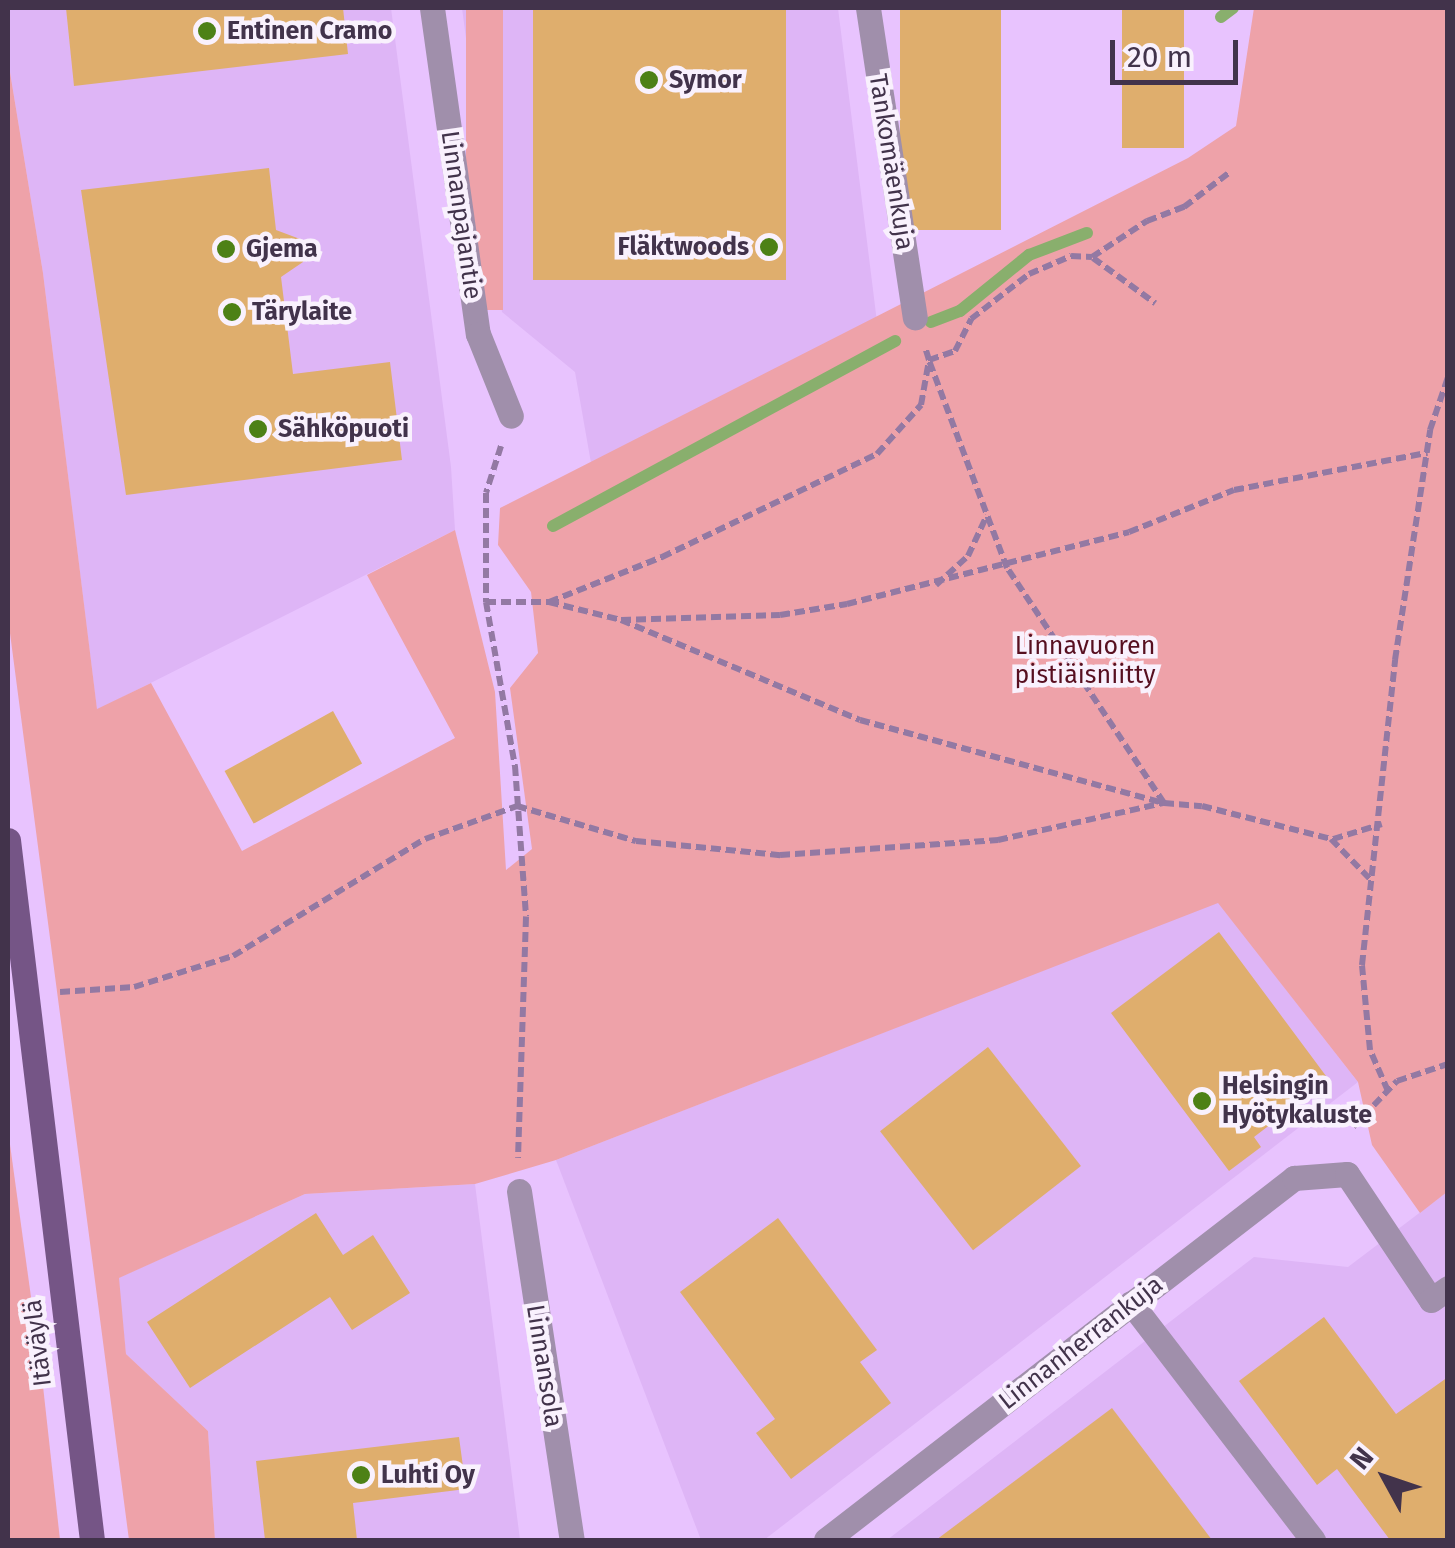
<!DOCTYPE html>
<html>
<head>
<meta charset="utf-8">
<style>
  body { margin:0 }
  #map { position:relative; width:1455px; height:1548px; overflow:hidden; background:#e8c3fe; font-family:"Fira Sans",sans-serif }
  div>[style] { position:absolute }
  .built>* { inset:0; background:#deb5f6 }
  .green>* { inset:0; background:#eea2a9; transform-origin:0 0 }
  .stream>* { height:12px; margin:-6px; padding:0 6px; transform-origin:6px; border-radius:6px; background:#89af6d }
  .building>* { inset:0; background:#dfae6d; transform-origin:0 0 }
  .path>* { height:6px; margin-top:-3px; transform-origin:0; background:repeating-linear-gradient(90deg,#9379a3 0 10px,transparent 0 15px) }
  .minor>* { height:25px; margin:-12.5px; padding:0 12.5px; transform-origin:12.5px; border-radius:12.5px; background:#a08fab }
  .major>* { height:25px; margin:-12.5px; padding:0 12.5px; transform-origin:12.5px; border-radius:12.5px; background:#755586 }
  .dots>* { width:28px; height:28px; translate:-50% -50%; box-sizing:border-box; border:5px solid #f9f1fd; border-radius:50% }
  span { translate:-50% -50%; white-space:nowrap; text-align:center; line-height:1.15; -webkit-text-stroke:9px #f9f1fd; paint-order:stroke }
  .poi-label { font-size:25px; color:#42334b; font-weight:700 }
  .left { translate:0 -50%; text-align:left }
  .right { translate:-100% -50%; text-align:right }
  .street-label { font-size:25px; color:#42334b }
  .park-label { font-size:25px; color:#570f20 }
  .frame { position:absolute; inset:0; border:10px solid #42334b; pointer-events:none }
  .north { position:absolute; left:1335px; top:1428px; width:100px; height:100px; -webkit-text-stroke:8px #f9f1fd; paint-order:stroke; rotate:310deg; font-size:28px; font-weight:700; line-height:40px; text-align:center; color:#42334b }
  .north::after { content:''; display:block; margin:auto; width:35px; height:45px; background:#42334b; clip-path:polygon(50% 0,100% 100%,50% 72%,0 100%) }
  .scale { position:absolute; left:1110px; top:40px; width:128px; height:45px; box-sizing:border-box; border:5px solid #42334b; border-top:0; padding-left:12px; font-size:30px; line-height:35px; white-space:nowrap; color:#42334b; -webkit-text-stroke:8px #f9f1fd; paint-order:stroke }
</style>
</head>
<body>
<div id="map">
  <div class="built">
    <i style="clip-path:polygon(8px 8px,391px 8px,451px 467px,455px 530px,97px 710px,43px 273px,8px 60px)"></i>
    <i style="clip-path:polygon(462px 8px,838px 8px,877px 322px,591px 463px,575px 372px,502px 312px)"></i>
    <i style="clip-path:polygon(1218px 902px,1358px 1082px,764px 1540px,701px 1540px,556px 1160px)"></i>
    <i style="clip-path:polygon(475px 1184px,520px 1540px,215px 1540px,208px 1431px,126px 1354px,118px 1278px,305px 1194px)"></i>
    <i style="clip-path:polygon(1447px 1192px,1447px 1540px,887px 1540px,1254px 1257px,1348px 1267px)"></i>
  </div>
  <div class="green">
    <i style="left:466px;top:8px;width:37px;height:302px"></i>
    <i style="clip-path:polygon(1254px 8px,1447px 8px,1447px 1192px,1420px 1213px,1372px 1145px,1358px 1082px,1218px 903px,556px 1160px,475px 1184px,305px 1194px,119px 1278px,126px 1354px,208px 1431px,215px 1540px,129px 1540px,8px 618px,8px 60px,43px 273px,97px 709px,151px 683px,242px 851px,455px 738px,367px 575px,455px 530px,495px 692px,506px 870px,532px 849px,510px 688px,538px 653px,531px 592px,498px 545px,500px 508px,1188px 158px,1236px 126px)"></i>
    <i style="clip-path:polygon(8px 1130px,42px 1377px,60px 1540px,8px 1540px)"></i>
  </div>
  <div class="stream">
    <i style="left:1221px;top:17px;width:15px;rotate:-37deg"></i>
    <i style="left:931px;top:322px;width:31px;rotate:-21deg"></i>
    <i style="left:960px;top:311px;width:89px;rotate:-39.1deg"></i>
    <i style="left:1029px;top:255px;width:62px;rotate:-20.8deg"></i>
    <i style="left:553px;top:526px;width:389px;rotate:-28.4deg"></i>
  </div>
  <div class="building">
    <i style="clip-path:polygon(66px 8px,343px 8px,348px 54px,74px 86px)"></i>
    <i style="left:533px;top:8px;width:253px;height:272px"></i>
    <i style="left:900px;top:8px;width:101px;height:222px"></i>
    <i style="left:1122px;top:8px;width:62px;height:140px"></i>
    <i style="clip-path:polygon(269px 168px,276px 230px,308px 242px,303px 262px,281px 277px,293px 374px,390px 362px,402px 460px,126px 495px,81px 190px)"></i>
    <i style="left:333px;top:711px;width:60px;height:124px;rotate:61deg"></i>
    <i style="clip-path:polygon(1219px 932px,1329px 1080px,1254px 1137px,1261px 1147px,1229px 1171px,1111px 1013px)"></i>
    <i style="left:988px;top:1047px;width:151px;height:137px;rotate:52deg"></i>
    <i style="clip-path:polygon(316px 1213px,343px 1255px,373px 1235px,410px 1293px,352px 1330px,330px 1297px,190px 1388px,147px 1322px)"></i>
    <i style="clip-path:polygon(778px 1218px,877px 1350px,860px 1362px,891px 1403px,791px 1479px,756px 1433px,775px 1419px,680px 1292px)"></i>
    <i style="clip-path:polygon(1324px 1317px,1396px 1414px,1448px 1377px,1448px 1540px,1390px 1540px,1337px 1469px,1317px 1485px,1239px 1381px)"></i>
    <i style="clip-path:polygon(1112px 1408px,1212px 1540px,936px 1540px)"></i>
    <i style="clip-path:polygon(459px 1437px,466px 1489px,353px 1503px,357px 1540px,265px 1540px,256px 1461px)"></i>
  </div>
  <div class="path">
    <i style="left:1093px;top:258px;width:77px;rotate:36deg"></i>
    <i style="left:501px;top:446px;width:49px;rotate:107.7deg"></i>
    <i style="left:486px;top:493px;width:109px;rotate:90deg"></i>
    <i style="left:486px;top:602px;width:167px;rotate:80deg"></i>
    <i style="left:515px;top:766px;width:151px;rotate:85.8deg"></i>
    <i style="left:526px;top:917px;width:241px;rotate:91.9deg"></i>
    <i style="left:936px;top:585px;width:43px;rotate:-42.2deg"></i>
    <i style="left:968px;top:556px;width:45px;rotate:-65.1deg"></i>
    <i style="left:486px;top:602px;width:63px"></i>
    <i style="left:549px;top:602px;width:122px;rotate:-21.7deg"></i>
    <i style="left:662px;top:557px;width:238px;rotate:-25.6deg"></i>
    <i style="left:877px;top:454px;width:66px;rotate:-48.1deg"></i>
    <i style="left:921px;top:405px;width:46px;rotate:-79.9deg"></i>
    <i style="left:929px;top:360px;width:14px;rotate:-107deg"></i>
    <i style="left:549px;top:602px;width:74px;rotate:14deg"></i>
    <i style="left:621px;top:620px;width:159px;rotate:-1.8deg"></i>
    <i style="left:780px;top:615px;width:68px;rotate:-9.3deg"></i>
    <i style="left:847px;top:604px;width:291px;rotate:-14.3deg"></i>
    <i style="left:1129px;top:532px;width:113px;rotate:-21.8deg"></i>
    <i style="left:1234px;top:490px;width:197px;rotate:-10.9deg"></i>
    <i style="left:621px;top:620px;width:259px;rotate:22.7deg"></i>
    <i style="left:860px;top:720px;width:315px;rotate:15.3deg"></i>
    <i style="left:1164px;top:803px;width:283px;rotate:-123.7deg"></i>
    <i style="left:1007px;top:568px;width:222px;rotate:-110.6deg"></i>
    <i style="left:929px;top:360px;width:28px;rotate:-19deg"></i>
    <i style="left:955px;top:351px;width:36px;rotate:-63deg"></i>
    <i style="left:971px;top:319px;width:73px;rotate:-37.8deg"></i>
    <i style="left:1029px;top:274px;width:46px;rotate:-23.2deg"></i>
    <i style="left:1071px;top:256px;width:21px;rotate:3deg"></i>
    <i style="left:1092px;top:257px;width:66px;rotate:-33.2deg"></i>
    <i style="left:1147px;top:221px;width:40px;rotate:-21deg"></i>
    <i style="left:1184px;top:207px;width:58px;rotate:-37.3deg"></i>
    <i style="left:1333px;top:839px;width:51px;rotate:-17deg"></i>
    <i style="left:60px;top:992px;width:74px;rotate:-3.9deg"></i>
    <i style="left:134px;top:987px;width:104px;rotate:-17.4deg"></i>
    <i style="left:233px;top:956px;width:225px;rotate:-31.4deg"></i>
    <i style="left:425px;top:839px;width:98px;rotate:-19.7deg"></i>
    <i style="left:517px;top:806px;width:124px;rotate:16.4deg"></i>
    <i style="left:636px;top:841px;width:145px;rotate:5.6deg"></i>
    <i style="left:780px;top:855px;width:219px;rotate:-3.9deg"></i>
    <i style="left:998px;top:840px;width:170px;rotate:-12.6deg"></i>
    <i style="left:1164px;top:803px;width:38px;rotate:5deg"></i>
    <i style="left:1202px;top:806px;width:133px;rotate:14.3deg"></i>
    <i style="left:1331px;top:839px;width:59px;rotate:45.7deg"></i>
    <i style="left:1388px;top:1091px;width:45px;rotate:-113.7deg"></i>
    <i style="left:1370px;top:1050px;width:85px;rotate:-95.4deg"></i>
    <i style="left:1362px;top:965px;width:307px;rotate:-83.8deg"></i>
    <i style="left:1395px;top:660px;width:233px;rotate:-81.3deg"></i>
    <i style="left:1430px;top:430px;width:56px;rotate:-71.2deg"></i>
    <i style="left:1353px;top:1127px;width:64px;rotate:-46.3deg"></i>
    <i style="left:1397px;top:1081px;width:54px;rotate:-18.4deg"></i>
  </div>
  <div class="minor">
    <i style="left:432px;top:8px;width:329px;rotate:82deg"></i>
    <i style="left:478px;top:334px;width:88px;rotate:68.1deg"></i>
    <i style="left:868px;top:8px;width:313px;rotate:81.4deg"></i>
    <i style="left:519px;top:1191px;width:353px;rotate:81.4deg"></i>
    <i style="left:1131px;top:1303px;width:299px;rotate:52.5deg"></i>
    <i style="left:826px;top:1540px;width:592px;rotate:-37.72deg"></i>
    <i style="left:1294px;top:1178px;width:53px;rotate:-4.3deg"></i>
    <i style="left:1347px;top:1174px;width:151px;rotate:56.3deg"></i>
    <i style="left:1431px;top:1300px;width:21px;rotate:-35deg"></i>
  </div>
  <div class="major">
    <i style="left:8px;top:840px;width:705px;rotate:83.16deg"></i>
  </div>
  <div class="dots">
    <i style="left:207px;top:31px;background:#4d8116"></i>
    <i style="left:649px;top:80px;background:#4d8116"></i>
    <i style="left:769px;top:247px;background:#4d8116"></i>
    <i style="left:226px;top:249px;background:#4d8116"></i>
    <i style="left:232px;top:312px;background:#4d8116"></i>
    <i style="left:258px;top:429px;background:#4d8116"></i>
    <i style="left:1202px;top:1101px;background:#4d8116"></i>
    <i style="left:361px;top:1475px;background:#4d8116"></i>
  </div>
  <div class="poi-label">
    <span class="left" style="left:227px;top:31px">Entinen Cramo</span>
    <span class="left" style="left:669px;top:80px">Symor</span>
    <span class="right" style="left:749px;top:247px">Fläktwoods</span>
    <span class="left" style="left:246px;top:249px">Gjema</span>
    <span class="left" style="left:252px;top:312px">Tärylaite</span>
    <span class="left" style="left:278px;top:429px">Sähköpuoti</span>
    <span class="left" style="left:1222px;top:1101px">Helsingin<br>Hyötykaluste</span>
    <span class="left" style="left:381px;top:1475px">Luhti Oy</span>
  </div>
  <div class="street-label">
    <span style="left:891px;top:162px;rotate:81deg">Tankomäenkuja</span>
    <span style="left:461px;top:215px;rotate:82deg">Linnanpajantie</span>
    <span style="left:38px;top:1343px;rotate:-97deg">Itäväylä</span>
    <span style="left:1081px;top:1343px;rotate:-38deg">Linnanherrankuja</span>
    <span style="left:544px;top:1366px;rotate:81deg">Linnansola</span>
  </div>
  <div class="park-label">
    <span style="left:1085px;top:661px">Linnavuoren<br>pistiäisniitty</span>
  </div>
  <div class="frame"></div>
  <div class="north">N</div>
  <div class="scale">20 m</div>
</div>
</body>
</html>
